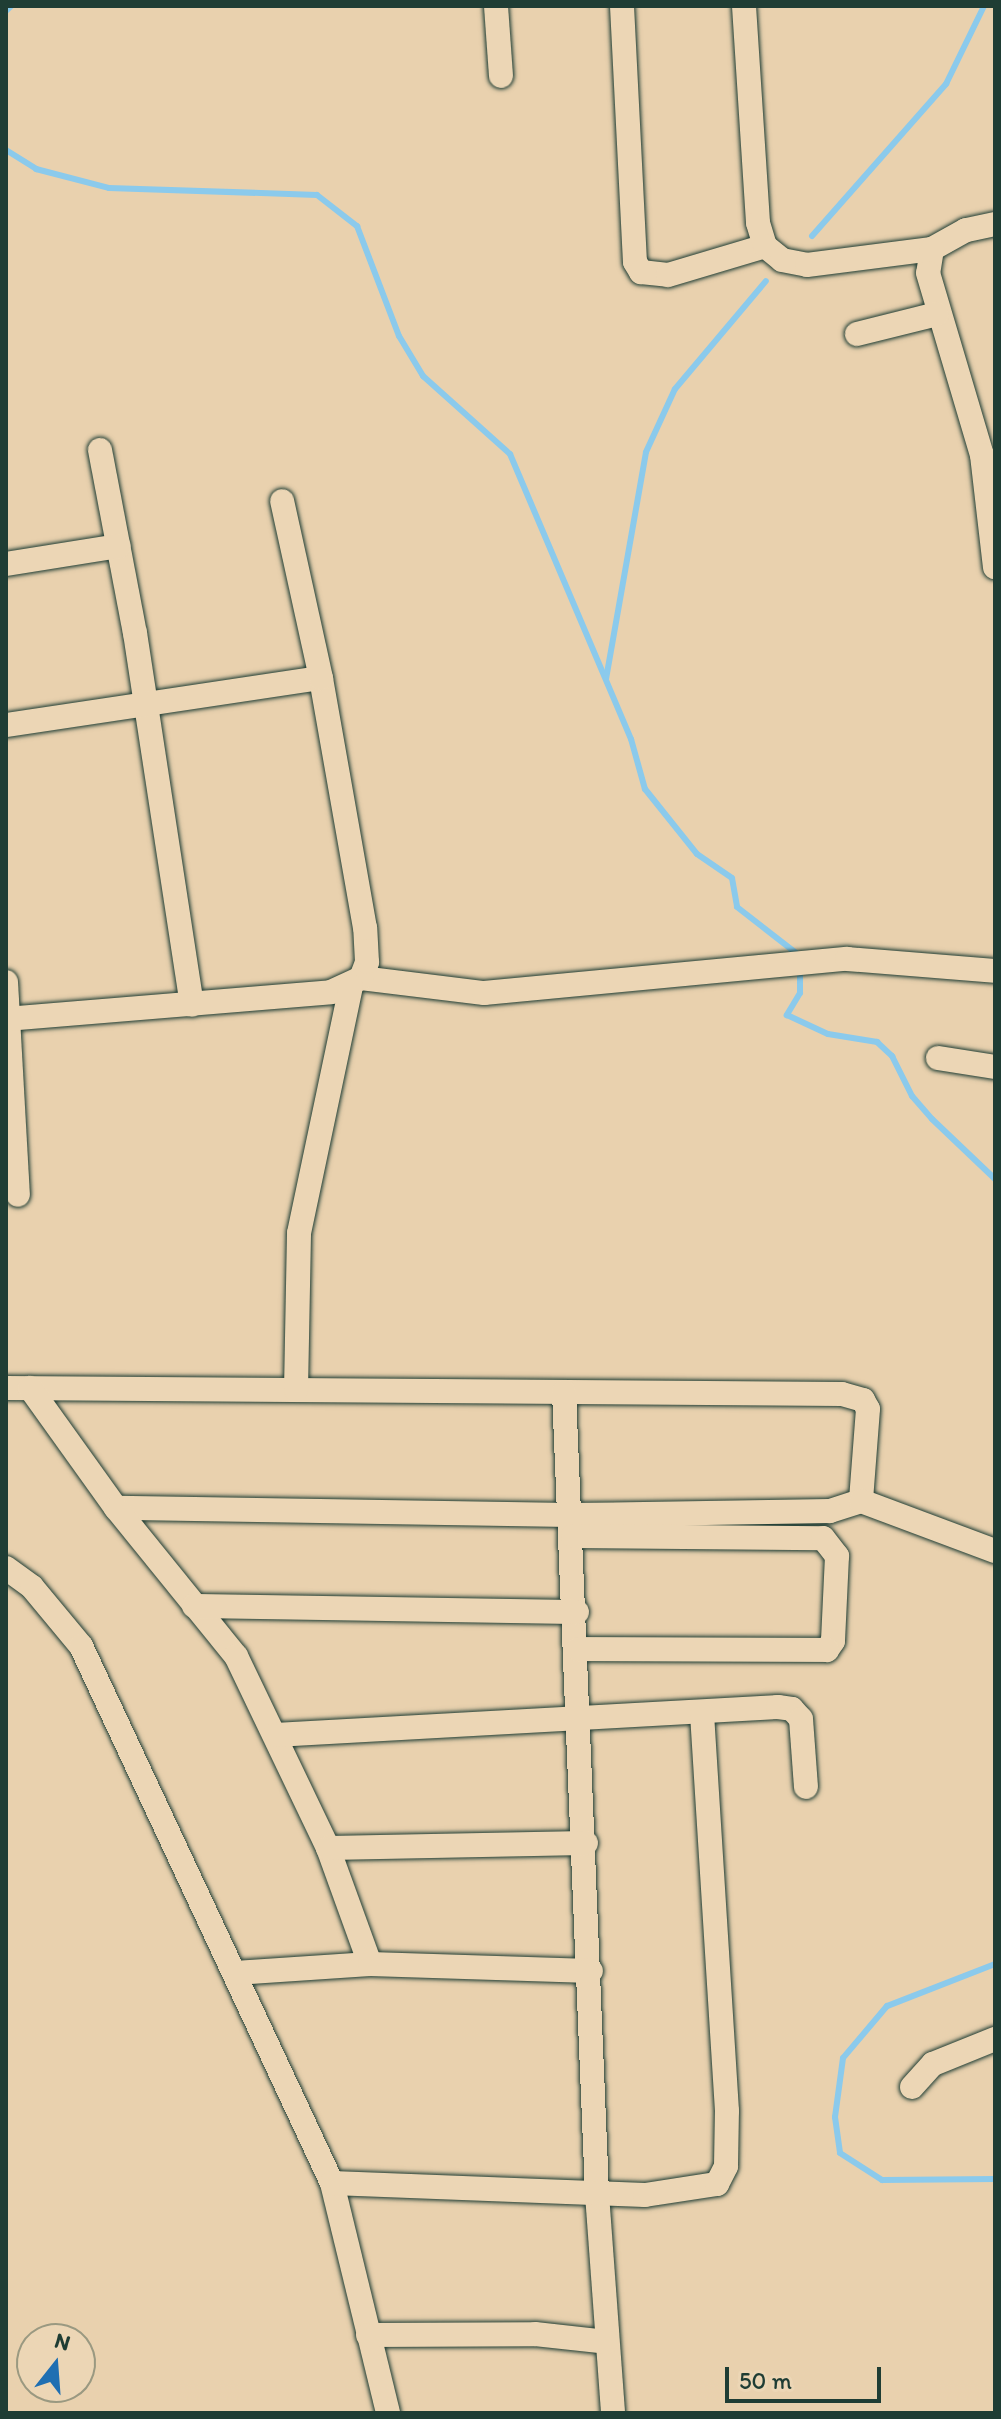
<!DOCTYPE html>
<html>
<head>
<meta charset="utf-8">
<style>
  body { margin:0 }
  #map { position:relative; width:1001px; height:2419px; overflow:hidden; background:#e9d1ae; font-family:Itim,sans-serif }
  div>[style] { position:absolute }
  .stream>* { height:6px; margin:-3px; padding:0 3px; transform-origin:3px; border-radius:3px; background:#8bcaec }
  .roads { filter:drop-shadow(0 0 2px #1f3d34) drop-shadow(0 0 2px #1f3d34) }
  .minor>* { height:24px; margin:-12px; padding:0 12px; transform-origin:12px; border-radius:12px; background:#ecd6b5 }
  span { translate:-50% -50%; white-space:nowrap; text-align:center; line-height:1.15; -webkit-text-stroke:6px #ecd6b5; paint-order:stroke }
  .frame { position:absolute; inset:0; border:8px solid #1f3d34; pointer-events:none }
  .north { position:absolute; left:16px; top:2323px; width:80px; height:80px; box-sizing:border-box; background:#ecd6b5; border:2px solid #9a9981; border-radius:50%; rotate:17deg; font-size:22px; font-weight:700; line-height:32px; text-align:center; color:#1f3d34 }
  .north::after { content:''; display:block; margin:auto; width:28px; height:36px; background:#1f6fb2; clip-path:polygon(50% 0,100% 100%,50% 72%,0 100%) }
  .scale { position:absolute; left:725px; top:2367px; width:156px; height:36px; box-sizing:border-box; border:4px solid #1f3d34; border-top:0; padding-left:10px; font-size:24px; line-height:28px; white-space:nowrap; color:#1f3d34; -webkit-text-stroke:6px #ecd6b5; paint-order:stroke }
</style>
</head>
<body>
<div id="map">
  <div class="stream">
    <i style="left:6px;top:11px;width:7px;rotate:-45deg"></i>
    <i style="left:6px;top:150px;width:36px;rotate:32deg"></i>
    <i style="left:36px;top:169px;width:75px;rotate:14.6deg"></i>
    <i style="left:109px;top:188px;width:208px;rotate:1.9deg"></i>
    <i style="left:317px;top:195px;width:51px;rotate:37.8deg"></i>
    <i style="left:357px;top:226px;width:118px;rotate:69.1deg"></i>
    <i style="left:399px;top:336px;width:47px;rotate:59deg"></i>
    <i style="left:423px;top:376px;width:117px;rotate:41.9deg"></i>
    <i style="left:510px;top:454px;width:310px;rotate:67deg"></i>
    <i style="left:631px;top:739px;width:52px;rotate:74.4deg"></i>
    <i style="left:645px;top:789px;width:83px;rotate:51.3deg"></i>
    <i style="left:697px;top:854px;width:42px;rotate:34.4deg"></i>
    <i style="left:732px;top:878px;width:29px;rotate:80deg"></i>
    <i style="left:737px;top:907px;width:80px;rotate:37.9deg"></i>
    <i style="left:812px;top:236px;width:203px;rotate:-48.6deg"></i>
    <i style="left:946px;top:84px;width:87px;rotate:-64deg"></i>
    <i style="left:606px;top:679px;width:230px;rotate:-80deg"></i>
    <i style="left:646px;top:452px;width:69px;rotate:-65.3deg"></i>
    <i style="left:675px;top:389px;width:141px;rotate:-49.9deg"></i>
    <i style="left:800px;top:968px;width:25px;rotate:90deg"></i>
    <i style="left:800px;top:993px;width:26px;rotate:121deg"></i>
    <i style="left:787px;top:1015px;width:45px;rotate:24.9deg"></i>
    <i style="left:828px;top:1034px;width:50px;rotate:9.3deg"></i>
    <i style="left:877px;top:1042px;width:21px;rotate:43deg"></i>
    <i style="left:892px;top:1056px;width:45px;rotate:63.4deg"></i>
    <i style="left:912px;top:1096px;width:30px;rotate:49deg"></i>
    <i style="left:932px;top:1119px;width:87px;rotate:43.6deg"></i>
    <i style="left:995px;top:1964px;width:116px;rotate:158.7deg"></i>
    <i style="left:887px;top:2006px;width:68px;rotate:130.2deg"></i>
    <i style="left:843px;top:2058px;width:60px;rotate:97.7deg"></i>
    <i style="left:835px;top:2117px;width:36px;rotate:82deg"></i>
    <i style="left:840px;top:2153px;width:50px;rotate:32.7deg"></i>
    <i style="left:882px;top:2180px;width:113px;rotate:-0.5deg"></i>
  </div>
  <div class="roads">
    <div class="minor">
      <i style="left:496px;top:6px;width:70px;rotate:85.9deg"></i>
      <i style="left:622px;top:6px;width:256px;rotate:87.1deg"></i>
      <i style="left:635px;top:262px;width:12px;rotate:59deg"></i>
      <i style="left:641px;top:272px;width:27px;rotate:6deg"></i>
      <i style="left:668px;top:275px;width:101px;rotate:-16.6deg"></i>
      <i style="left:744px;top:6px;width:217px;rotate:86.3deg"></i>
      <i style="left:758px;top:223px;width:24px;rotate:73deg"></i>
      <i style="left:765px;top:246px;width:22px;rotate:39deg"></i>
      <i style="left:782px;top:260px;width:25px;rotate:11deg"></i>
      <i style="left:807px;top:265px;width:126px;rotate:-7.3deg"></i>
      <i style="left:995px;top:224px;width:30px;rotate:168deg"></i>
      <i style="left:966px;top:230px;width:39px;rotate:151deg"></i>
      <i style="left:932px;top:249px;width:24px;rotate:99deg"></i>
      <i style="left:928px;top:273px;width:190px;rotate:73.5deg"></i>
      <i style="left:982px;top:455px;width:113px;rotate:83.4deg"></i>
      <i style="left:857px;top:334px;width:82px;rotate:-14deg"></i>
      <i style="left:100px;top:450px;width:186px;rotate:79.2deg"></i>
      <i style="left:135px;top:633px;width:376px;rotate:81.3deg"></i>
      <i style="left:6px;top:564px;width:114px;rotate:-9.1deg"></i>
      <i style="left:6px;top:725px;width:318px;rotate:-8.5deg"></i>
      <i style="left:361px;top:978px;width:124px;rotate:7deg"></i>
      <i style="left:484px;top:993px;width:365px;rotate:-5.4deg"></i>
      <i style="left:847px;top:959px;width:148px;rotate:4.6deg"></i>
      <i style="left:6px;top:982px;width:213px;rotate:86.8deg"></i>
      <i style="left:6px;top:1019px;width:326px;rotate:-4.7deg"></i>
      <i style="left:331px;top:992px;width:33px;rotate:-25deg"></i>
      <i style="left:361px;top:978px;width:17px;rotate:-69deg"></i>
      <i style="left:367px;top:962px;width:34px;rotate:-93deg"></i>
      <i style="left:365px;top:928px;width:254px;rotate:-100deg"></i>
      <i style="left:321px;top:678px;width:181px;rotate:-102.4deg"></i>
      <i style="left:938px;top:1058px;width:58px;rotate:9deg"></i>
      <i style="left:6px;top:1388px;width:836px;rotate:0.41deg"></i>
      <i style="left:842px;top:1394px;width:22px;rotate:16deg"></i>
      <i style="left:863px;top:1400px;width:10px;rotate:61deg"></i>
      <i style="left:868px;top:1409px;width:92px;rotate:94.4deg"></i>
      <i style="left:861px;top:1501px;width:33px;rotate:162deg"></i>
      <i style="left:830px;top:1511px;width:260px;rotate:179.1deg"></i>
      <i style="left:570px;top:1515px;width:454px;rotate:-179.1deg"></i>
      <i style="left:30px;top:1388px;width:148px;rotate:54.4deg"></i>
      <i style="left:116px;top:1508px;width:191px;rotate:51deg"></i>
      <i style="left:236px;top:1656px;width:213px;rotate:64.4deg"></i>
      <i style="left:328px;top:1848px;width:123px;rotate:70.1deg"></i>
      <i style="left:296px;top:1390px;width:157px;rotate:-88.9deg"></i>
      <i style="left:299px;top:1233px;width:252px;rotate:-78.1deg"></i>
      <i style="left:564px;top:1392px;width:803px;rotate:87.64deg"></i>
      <i style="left:597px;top:2194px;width:220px;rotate:85.8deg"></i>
      <i style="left:861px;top:1501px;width:143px;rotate:20.5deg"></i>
      <i style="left:573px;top:1536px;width:250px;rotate:0.5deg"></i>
      <i style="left:823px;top:1538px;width:23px;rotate:52deg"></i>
      <i style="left:837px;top:1556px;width:85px;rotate:92.7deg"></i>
      <i style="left:833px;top:1641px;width:11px;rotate:124deg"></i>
      <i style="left:827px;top:1650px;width:249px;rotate:-179.8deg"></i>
      <i style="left:6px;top:1568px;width:32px;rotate:36deg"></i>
      <i style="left:32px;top:1587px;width:77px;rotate:50.3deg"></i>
      <i style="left:81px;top:1646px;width:593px;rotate:64.95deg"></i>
      <i style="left:332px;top:2183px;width:237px;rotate:76.3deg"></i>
      <i style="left:194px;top:1606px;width:383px;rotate:0.9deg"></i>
      <i style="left:275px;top:1735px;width:504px;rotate:-3.19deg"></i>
      <i style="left:778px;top:1707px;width:14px;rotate:8deg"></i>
      <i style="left:792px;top:1709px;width:13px;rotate:48deg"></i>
      <i style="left:801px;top:1719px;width:68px;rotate:85.8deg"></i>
      <i style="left:328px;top:1848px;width:258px;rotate:-1.1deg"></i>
      <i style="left:235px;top:1973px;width:135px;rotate:-3.8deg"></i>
      <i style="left:370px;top:1964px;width:221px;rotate:1.8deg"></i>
      <i style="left:912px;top:2087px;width:31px;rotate:-48deg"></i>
      <i style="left:933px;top:2064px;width:67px;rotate:-22deg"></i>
      <i style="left:332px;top:2183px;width:313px;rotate:2.2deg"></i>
      <i style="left:645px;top:2195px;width:73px;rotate:-8.7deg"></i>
      <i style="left:717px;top:2184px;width:20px;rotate:-63deg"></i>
      <i style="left:726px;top:2166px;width:55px;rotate:-89deg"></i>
      <i style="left:727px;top:2111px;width:399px;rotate:-93.6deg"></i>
      <i style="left:368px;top:2335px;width:167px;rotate:-0.3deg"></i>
      <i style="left:535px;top:2334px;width:72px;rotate:6.3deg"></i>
    </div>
  </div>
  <div class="frame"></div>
  <div class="north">N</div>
  <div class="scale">50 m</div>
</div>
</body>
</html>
